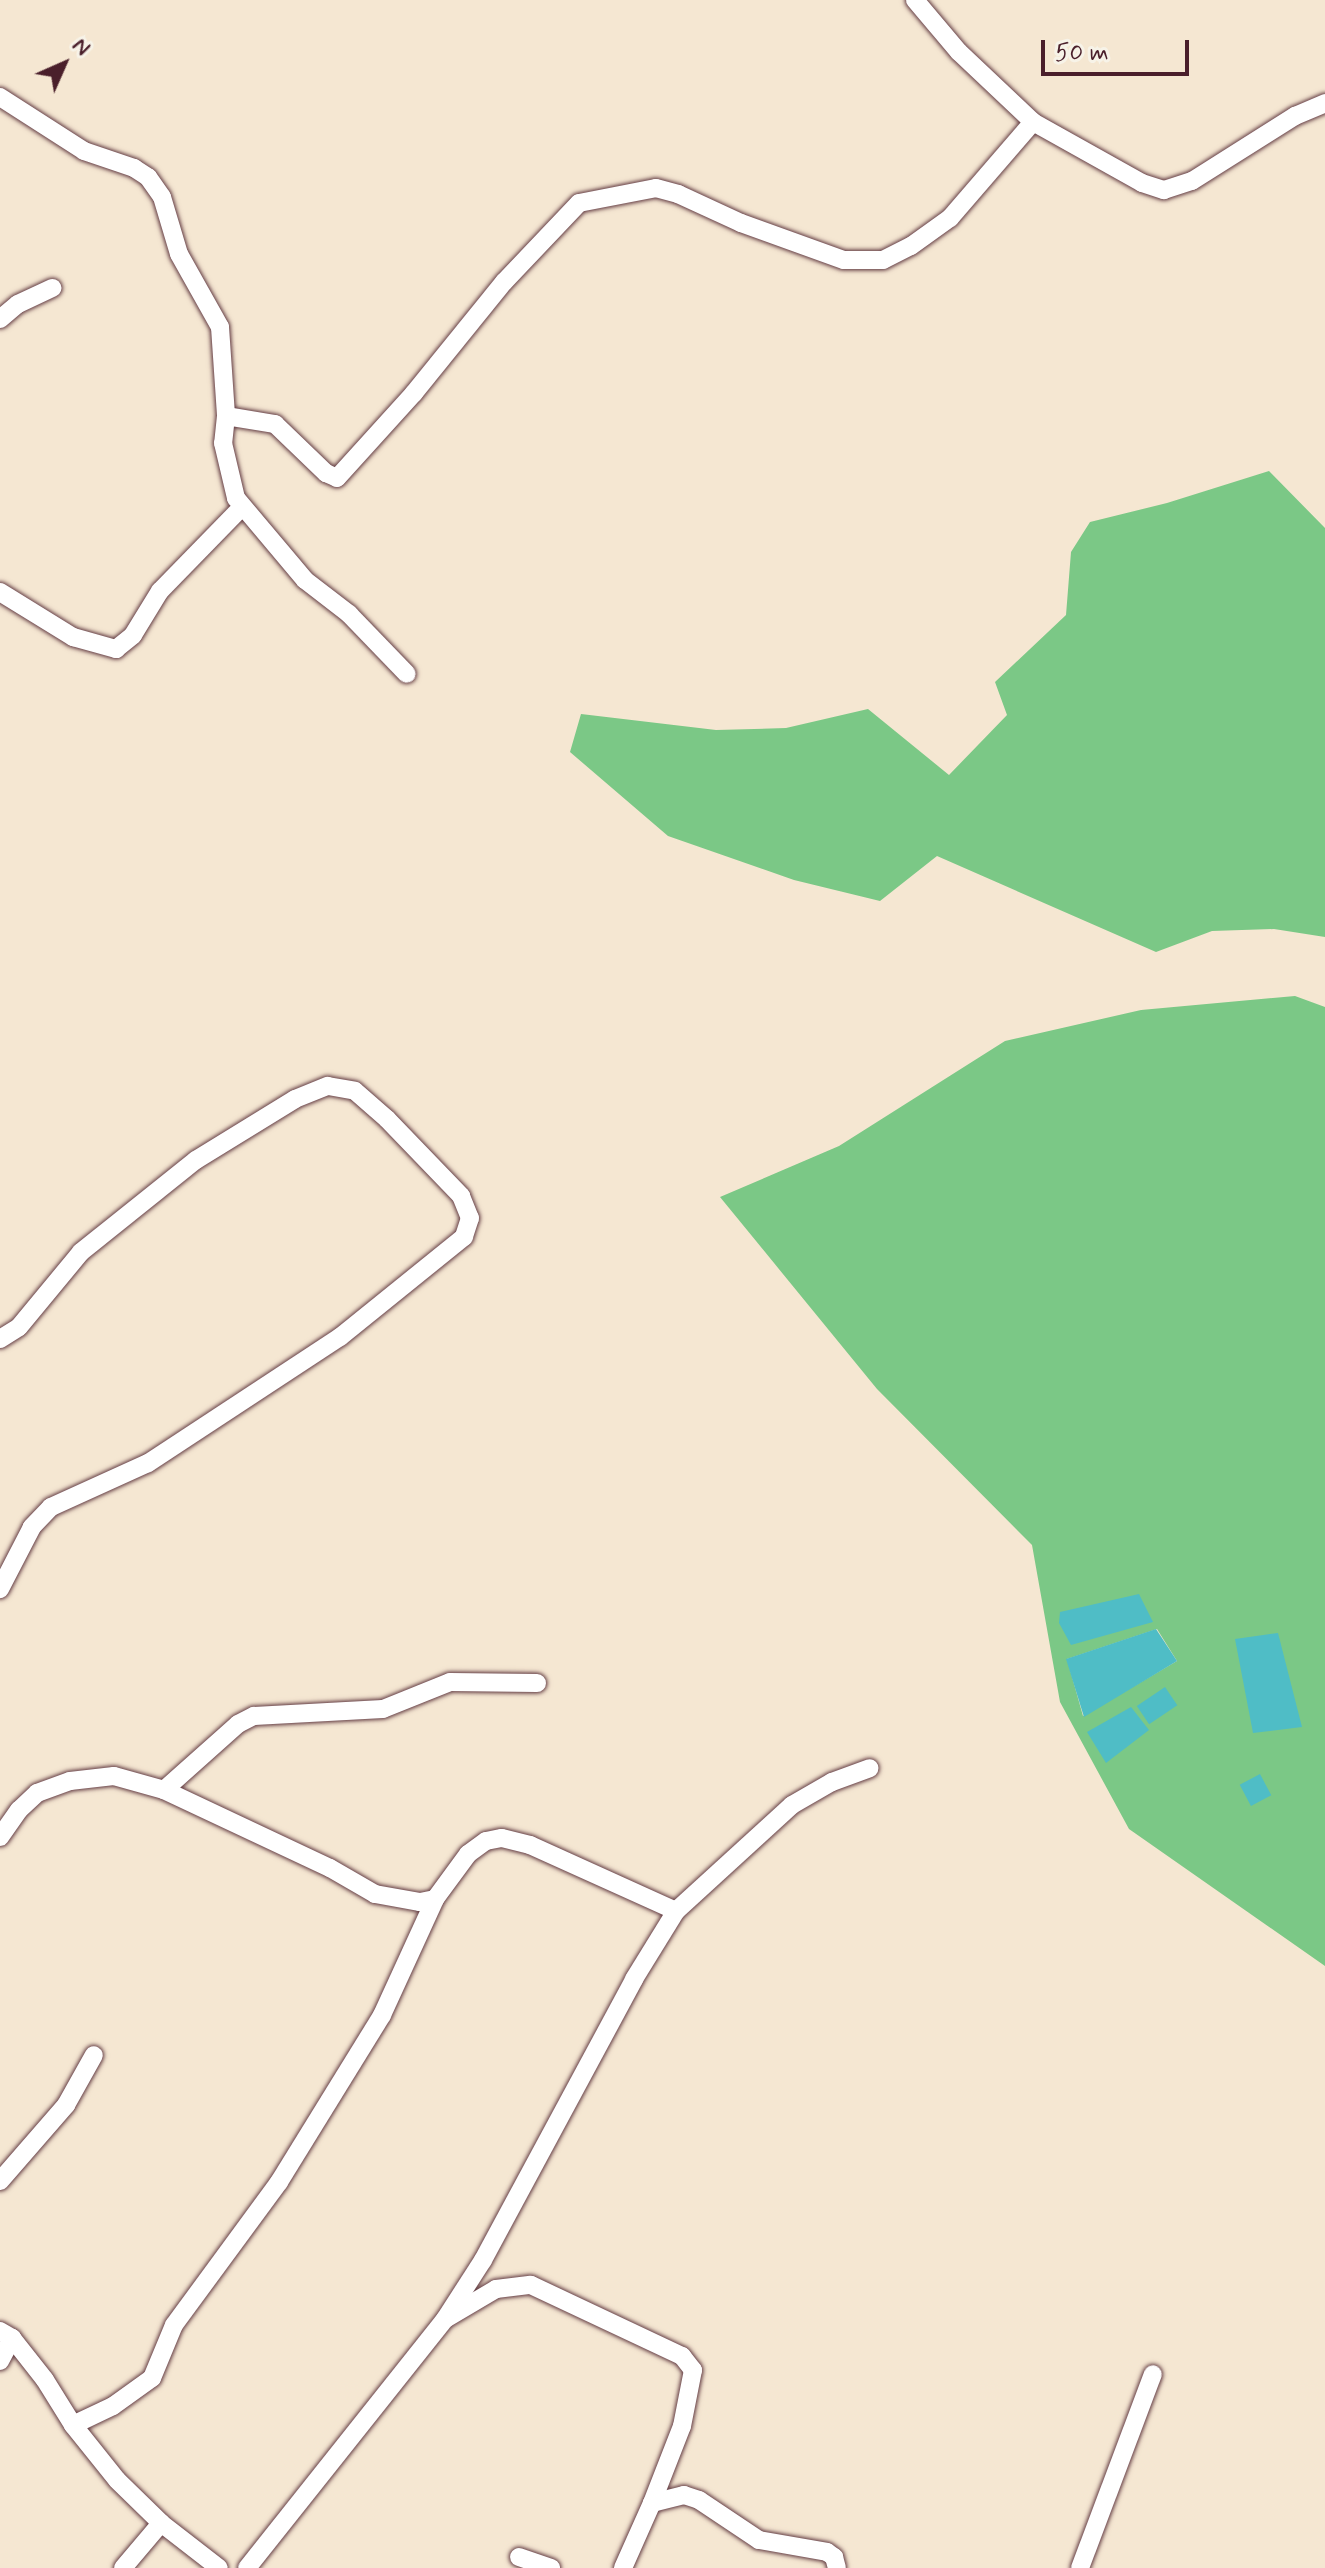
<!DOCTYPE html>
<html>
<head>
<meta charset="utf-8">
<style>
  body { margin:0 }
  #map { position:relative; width:1325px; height:2568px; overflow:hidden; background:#f5e7d2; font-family:Mynerve,sans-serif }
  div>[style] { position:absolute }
  .green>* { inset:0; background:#7bc886 }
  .water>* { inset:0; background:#4fbdc6; transform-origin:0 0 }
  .roads { filter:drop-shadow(0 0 2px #643d44) drop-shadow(0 0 2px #643d44) }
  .street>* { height:18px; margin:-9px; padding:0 9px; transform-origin:9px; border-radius:9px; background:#fff }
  span { translate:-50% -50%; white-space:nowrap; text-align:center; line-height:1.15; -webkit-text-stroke:6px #f7f3e8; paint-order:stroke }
  .north { position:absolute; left:24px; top:24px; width:80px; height:80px; -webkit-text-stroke:6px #f7f3e8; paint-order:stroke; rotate:45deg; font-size:22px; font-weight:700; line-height:32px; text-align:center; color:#4a1f2b }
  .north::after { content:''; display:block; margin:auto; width:28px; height:36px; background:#4a1f2b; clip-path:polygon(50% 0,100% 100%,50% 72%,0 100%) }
  .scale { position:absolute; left:1041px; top:40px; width:148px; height:36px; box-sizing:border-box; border:4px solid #4a1f2b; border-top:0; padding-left:10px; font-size:24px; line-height:28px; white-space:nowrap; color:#4a1f2b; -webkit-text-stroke:6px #f7f3e8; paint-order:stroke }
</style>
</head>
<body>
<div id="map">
  <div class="green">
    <i style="clip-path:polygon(1269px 471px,1325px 528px,1325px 937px,1274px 929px,1212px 931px,1156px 952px,937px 856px,880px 901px,794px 880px,668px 836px,570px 752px,581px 714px,716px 730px,786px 728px,868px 709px,949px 775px,1007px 715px,995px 682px,1066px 615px,1071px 552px,1090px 522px,1167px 503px)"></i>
    <i style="clip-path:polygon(evenodd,1295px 996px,1325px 1007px,1325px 1966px,1129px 1829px,1060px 1702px,1032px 1545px,877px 1389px,720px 1197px,839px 1146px,1005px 1041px,1141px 1010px,1295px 996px,1157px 1629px,1177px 1661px,1083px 1716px,1067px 1659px,1157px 1629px)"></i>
  </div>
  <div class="water">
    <i style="clip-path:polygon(1139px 1594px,1153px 1622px,1071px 1645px,1059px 1623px,1060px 1612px)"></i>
    <i style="clip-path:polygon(1156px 1629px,1177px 1661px,1084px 1717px,1066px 1659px)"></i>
    <i style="clip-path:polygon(1278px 1633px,1302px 1727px,1253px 1733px,1235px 1639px)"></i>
    <i style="left:1165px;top:1687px;width:22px;height:34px;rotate:56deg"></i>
    <i style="clip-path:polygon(1131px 1707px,1149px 1730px,1106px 1763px,1087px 1732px)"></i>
    <i style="left:1260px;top:1774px;width:24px;height:23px;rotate:62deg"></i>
  </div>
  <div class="roads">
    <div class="street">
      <i style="left:915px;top:0;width:68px;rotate:49.8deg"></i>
      <i style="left:959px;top:52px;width:102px;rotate:43.4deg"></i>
      <i style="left:1033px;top:122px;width:125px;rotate:29.2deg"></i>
      <i style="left:1142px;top:183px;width:23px;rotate:18deg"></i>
      <i style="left:1164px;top:190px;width:29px;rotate:-18deg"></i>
      <i style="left:1192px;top:181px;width:122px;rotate:-32.3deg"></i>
      <i style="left:1295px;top:116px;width:33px;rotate:-23deg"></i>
      <i style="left:0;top:97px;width:100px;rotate:32.7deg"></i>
      <i style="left:84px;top:151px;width:53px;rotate:18.8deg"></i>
      <i style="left:134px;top:168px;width:17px;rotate:33deg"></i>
      <i style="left:148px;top:177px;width:24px;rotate:55deg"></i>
      <i style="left:162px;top:197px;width:59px;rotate:73.4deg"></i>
      <i style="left:179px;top:254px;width:84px;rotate:60.7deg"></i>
      <i style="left:220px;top:327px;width:89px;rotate:86.1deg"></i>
      <i style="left:226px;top:416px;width:27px;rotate:96deg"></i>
      <i style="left:223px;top:443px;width:57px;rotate:76.7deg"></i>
      <i style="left:236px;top:498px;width:107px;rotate:49.9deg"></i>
      <i style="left:305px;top:580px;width:56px;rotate:37.7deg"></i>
      <i style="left:349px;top:614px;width:83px;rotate:46deg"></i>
      <i style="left:0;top:319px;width:23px;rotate:-40deg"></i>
      <i style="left:18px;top:304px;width:38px;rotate:-25deg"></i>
      <i style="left:226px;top:416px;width:50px;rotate:9.3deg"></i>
      <i style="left:275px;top:424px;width:71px;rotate:43.9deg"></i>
      <i style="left:326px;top:473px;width:12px;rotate:24deg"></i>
      <i style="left:337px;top:478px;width:115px;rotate:-47.8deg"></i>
      <i style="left:414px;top:393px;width:143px;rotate:-51deg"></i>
      <i style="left:504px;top:282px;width:109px;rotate:-46.5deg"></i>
      <i style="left:579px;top:203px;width:78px;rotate:-11deg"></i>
      <i style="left:656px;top:188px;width:23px;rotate:15deg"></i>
      <i style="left:678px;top:194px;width:69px;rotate:24.7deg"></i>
      <i style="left:741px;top:223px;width:109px;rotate:19.8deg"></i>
      <i style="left:844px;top:260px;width:39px"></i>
      <i style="left:883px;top:260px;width:31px;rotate:-27deg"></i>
      <i style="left:911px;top:246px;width:48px;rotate:-35.7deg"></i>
      <i style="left:950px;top:218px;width:127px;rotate:-49.2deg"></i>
      <i style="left:0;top:592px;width:86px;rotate:31.7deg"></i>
      <i style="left:73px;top:637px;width:45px;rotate:15.6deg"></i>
      <i style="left:116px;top:649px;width:22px;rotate:-39deg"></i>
      <i style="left:133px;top:635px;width:52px;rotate:-58.5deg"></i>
      <i style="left:160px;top:591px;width:117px;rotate:-45.7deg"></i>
      <i style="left:0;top:1339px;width:22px;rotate:-32deg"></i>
      <i style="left:19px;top:1327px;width:97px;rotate:-50.4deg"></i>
      <i style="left:81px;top:1252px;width:147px;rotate:-38.7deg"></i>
      <i style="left:196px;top:1160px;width:116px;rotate:-31.6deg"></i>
      <i style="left:295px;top:1099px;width:35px;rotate:-22deg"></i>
      <i style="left:328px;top:1086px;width:27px;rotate:10deg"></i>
      <i style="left:355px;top:1091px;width:43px;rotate:41.2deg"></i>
      <i style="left:387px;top:1119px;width:107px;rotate:46.1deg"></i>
      <i style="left:461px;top:1196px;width:24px;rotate:68deg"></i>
      <i style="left:470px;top:1218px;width:20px;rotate:108deg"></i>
      <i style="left:464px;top:1237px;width:159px;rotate:141.1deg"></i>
      <i style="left:340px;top:1337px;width:230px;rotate:146.7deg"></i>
      <i style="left:148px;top:1463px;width:107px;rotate:155.6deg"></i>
      <i style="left:51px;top:1507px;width:28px;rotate:134deg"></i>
      <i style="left:32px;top:1527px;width:70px;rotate:117.3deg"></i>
      <i style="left:164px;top:1790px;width:99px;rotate:-41.7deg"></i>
      <i style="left:238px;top:1724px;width:18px;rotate:-27deg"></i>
      <i style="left:254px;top:1716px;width:129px;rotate:-3.1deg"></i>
      <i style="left:383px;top:1709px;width:72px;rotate:-21.9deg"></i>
      <i style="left:450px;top:1682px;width:87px;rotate:0.7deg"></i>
      <i style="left:0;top:1837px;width:33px;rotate:-55deg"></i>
      <i style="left:19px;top:1810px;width:25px;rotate:-43deg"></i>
      <i style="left:37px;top:1793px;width:35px;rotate:-20deg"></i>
      <i style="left:70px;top:1781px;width:44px;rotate:-6.5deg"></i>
      <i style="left:114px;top:1776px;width:52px;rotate:15.6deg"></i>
      <i style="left:164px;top:1790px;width:183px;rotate:25.2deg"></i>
      <i style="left:330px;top:1868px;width:52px;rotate:30deg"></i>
      <i style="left:375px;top:1894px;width:46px;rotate:10.1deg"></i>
      <i style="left:420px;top:1902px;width:15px;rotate:-11deg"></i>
      <i style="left:435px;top:1899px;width:56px;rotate:-53.7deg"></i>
      <i style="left:468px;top:1854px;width:22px;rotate:-36deg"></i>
      <i style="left:486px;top:1841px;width:16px;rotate:-11deg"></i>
      <i style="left:502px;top:1838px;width:29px;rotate:14deg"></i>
      <i style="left:530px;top:1845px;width:160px;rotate:24.3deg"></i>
      <i style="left:0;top:2181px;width:101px;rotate:-49deg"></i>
      <i style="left:66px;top:2105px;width:57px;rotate:-60.8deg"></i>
      <i style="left:447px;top:2318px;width:57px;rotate:-30.6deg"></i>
      <i style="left:496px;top:2289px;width:35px;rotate:-7deg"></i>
      <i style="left:531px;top:2285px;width:167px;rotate:25.2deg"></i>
      <i style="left:682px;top:2356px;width:18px;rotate:52deg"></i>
      <i style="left:693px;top:2370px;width:57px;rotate:101.1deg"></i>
      <i style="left:682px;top:2426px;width:83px;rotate:111.3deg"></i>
      <i style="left:0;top:2331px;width:14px;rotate:30deg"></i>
      <i style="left:12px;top:2338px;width:53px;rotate:51.8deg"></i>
      <i style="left:45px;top:2380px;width:53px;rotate:58.1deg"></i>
      <i style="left:73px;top:2425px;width:70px;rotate:51.3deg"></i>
      <i style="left:117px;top:2480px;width:62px;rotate:44.3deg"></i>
      <i style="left:161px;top:2523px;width:73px;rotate:37.8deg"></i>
      <i style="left:0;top:2361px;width:26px;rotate:-62deg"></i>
      <i style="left:73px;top:2425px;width:44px;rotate:-25.4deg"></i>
      <i style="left:113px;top:2406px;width:48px;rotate:-35.7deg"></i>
      <i style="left:152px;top:2378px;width:57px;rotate:-67.5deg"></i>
      <i style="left:174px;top:2325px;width:177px;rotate:-53.7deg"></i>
      <i style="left:279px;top:2182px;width:196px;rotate:-58.3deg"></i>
      <i style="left:382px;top:2015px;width:128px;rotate:-65.4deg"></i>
      <i style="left:519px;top:2557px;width:34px;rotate:19deg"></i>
      <i style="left:123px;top:2568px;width:59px;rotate:-49.8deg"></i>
      <i style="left:247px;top:2568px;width:318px;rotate:-51.5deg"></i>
      <i style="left:445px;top:2319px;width:70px;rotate:-57.2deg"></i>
      <i style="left:483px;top:2260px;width:319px;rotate:-61.7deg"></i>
      <i style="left:634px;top:1979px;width:80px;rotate:-58.3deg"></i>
      <i style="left:676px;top:1911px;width:157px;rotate:-42.4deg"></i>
      <i style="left:792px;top:1805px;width:46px;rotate:-29.9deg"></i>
      <i style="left:832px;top:1782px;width:40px;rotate:-20.2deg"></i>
      <i style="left:623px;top:2568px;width:71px;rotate:-66deg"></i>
      <i style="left:652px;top:2503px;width:33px;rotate:-14deg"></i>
      <i style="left:684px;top:2495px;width:16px;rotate:18deg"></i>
      <i style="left:699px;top:2500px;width:72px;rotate:33.7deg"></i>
      <i style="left:759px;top:2540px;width:69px;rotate:10deg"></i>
      <i style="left:827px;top:2552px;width:9px;rotate:36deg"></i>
      <i style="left:834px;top:2557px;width:11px;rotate:75deg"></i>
      <i style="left:1080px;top:2568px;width:207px;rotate:-69.4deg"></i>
    </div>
  </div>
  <div class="north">N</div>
  <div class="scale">50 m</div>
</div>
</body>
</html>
